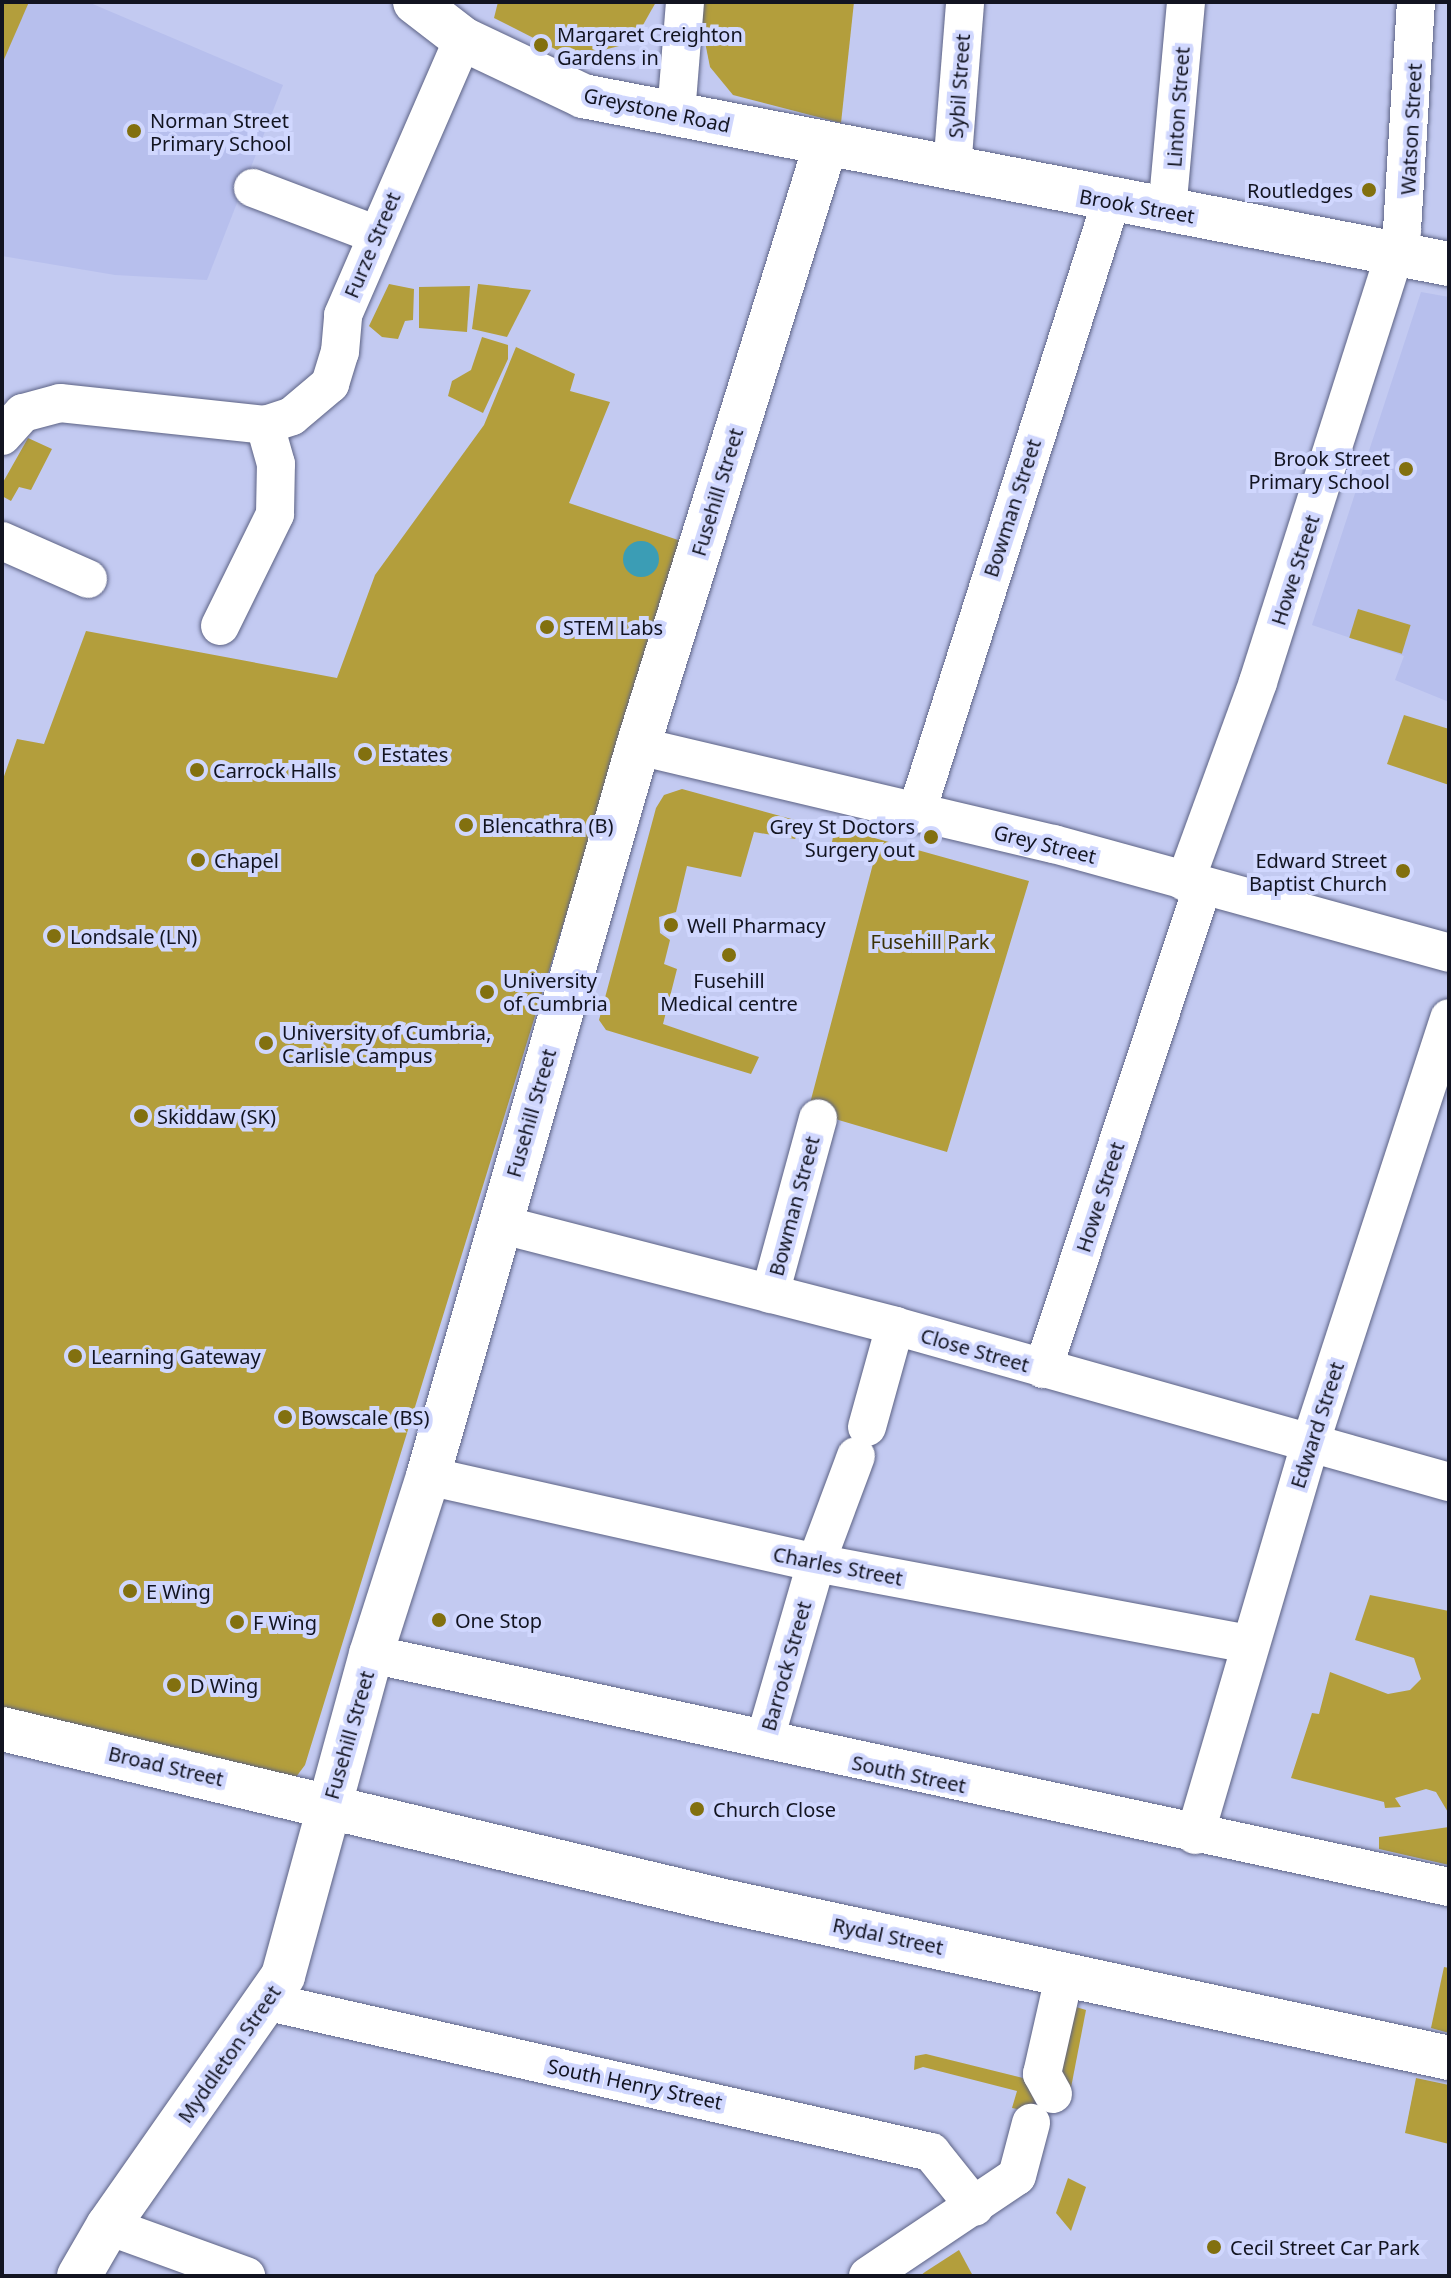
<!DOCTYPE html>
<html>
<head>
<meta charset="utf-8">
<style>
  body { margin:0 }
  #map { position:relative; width:1451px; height:2278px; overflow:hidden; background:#c3caf1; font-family:"Noto Sans",sans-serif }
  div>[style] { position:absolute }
  .built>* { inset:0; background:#b7bfed }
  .green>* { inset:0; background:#b39e3c; transform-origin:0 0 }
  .water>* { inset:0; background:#3b9db5 }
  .round { border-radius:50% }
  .roads { filter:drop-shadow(0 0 2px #5c6284) drop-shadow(0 0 2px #5c6284) }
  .minor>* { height:38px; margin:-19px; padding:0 19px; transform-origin:19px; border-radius:19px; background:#fff }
  .tertiary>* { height:44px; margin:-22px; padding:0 22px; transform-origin:22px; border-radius:22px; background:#fff }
  .dots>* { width:22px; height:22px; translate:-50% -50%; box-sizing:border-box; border:4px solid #d0d7fe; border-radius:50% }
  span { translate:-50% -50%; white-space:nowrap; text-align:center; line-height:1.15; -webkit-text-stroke:8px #d0d7fe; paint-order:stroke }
  .poi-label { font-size:20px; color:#121421 }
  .left { translate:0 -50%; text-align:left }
  .right { translate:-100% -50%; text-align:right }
  .street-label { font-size:20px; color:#121421 }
  .park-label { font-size:20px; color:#3a3206 }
  .frame { position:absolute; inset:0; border:4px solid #121421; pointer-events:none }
</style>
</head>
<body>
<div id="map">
  <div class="built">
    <i style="clip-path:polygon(2px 2px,88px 2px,283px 85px,207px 280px,115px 275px,2px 256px)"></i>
    <i style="clip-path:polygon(1421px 292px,1449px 297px,1449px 702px,1395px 680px,1404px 656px,1312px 625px)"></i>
  </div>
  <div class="green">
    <i style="clip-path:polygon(2px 2px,29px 2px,2px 64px)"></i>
    <i style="clip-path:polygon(498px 2px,656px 2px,639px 32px,619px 46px,588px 54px,561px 52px,494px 18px)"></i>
    <i style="clip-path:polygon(697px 2px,854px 2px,841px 123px,733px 95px,710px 67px)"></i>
    <i style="clip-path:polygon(389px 284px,414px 289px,413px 320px,405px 321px,398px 339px,382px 337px,369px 326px)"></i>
    <i style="clip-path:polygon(478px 284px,531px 290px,507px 337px,472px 329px)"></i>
    <i style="clip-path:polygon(470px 286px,467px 332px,419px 328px,419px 287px)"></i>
    <i style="clip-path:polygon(482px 337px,508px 345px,508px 359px,483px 413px,448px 396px,452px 381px,471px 370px)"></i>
    <i style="clip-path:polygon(516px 347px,575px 374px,570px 391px,610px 402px,569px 503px,681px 541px,305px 1765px,296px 1777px,2px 1710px,2px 782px,17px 739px,44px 744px,86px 631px,337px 678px,375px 575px,484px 425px)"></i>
    <i style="clip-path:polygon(28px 438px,52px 449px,31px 490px,19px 487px,11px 501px,2px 496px,2px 484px)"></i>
    <i style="left:1358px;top:609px;width:55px;height:30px;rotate:17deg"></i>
    <i style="clip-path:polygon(1404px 715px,1449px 729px,1449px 785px,1387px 764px)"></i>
    <i style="clip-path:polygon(682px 789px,806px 823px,795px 839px,754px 832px,741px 877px,687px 866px,676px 912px,659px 917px,660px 933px,670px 940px,664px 964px,677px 969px,663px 1024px,759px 1057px,751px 1074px,606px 1030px,599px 1020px,656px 808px,664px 795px)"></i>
    <i style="clip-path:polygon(835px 827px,1029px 881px,947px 1152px,808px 1111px,874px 860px,831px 847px)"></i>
    <i style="clip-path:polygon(1370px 1595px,1449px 1611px,1449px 1814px,1436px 1792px,1426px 1789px,1395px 1798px,1401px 1807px,1385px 1808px,1384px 1802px,1291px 1778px,1312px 1713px,1319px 1714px,1330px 1672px,1388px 1694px,1410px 1690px,1421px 1679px,1414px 1658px,1355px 1640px)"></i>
    <i style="clip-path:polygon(1449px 1827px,1449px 1865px,1379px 1849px,1379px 1837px)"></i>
    <i style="clip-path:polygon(1444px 1967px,1449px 1968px,1449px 2033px,1431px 2028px)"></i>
    <i style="clip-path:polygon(1059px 2002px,1086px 2010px,1069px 2098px,1052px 2096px)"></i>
    <i style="clip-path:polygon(926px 2054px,1031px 2080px,1041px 2096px,1036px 2113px,1012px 2108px,1017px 2091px,923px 2067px,914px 2070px,915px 2056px)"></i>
    <i style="clip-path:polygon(1416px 2078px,1449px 2085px,1449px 2144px,1405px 2133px)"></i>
    <i style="clip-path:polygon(1068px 2178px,1086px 2187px,1071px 2231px,1056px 2213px)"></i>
    <i style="clip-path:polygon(959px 2250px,973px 2276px,920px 2276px,925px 2272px)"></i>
  </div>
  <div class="water">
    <i class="round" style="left:623px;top:541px;width:36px;height:36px"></i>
  </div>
  <div class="roads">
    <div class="minor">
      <i style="left:676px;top:114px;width:112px;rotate:-85.4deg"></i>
      <i style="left:952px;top:169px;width:168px;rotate:-85.5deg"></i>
      <i style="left:253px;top:188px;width:130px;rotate:20.7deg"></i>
      <i style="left:1167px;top:211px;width:210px;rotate:-84.8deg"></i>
      <i style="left:2px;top:436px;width:31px;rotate:-48deg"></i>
      <i style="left:23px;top:413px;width:38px;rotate:-15deg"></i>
      <i style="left:60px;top:403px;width:206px;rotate:6.1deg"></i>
      <i style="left:2px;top:541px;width:94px;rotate:23.8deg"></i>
      <i style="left:220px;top:626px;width:125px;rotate:-63.8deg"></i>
      <i style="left:275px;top:514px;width:50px;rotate:-88.9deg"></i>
      <i style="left:276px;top:464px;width:41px;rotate:-105.8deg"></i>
      <i style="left:265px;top:425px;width:28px;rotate:-18deg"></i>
      <i style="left:292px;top:416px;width:50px;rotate:-40.1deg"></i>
      <i style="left:330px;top:384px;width:34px;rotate:-73deg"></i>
      <i style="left:340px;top:352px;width:37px;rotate:-85deg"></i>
      <i style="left:343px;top:315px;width:301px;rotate:-66.5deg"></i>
      <i style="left:638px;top:746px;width:427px;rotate:13.3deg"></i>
      <i style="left:1054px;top:844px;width:410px;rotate:15.4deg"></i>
      <i style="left:916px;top:814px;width:642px;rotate:-72.33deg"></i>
      <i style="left:1185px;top:882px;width:213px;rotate:-69.9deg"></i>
      <i style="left:1258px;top:682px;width:474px;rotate:-72.3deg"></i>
      <i style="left:1402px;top:230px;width:228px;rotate:-86.5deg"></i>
      <i style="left:499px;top:1224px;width:409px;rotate:14.4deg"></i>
      <i style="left:895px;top:1326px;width:576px;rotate:15.73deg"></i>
      <i style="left:770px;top:1294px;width:182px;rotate:-74.7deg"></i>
      <i style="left:1043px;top:1369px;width:507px;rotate:-71.71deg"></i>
      <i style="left:867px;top:1427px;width:105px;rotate:-74.5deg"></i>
      <i style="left:428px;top:1476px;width:398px;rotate:12.6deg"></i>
      <i style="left:816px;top:1563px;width:441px;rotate:10.6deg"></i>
      <i style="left:371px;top:1654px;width:1103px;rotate:12.2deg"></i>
      <i style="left:765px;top:1739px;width:183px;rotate:-73.8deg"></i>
      <i style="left:816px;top:1563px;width:114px;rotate:-69.5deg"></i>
      <i style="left:1195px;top:1835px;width:408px;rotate:-73.6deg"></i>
      <i style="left:1310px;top:1444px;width:448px;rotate:-71.9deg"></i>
      <i style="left:269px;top:2002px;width:679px;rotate:12.77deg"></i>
      <i style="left:931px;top:2152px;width:70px;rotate:51.3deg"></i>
      <i style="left:1053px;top:2094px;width:23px;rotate:-119deg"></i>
      <i style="left:1042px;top:2074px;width:104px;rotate:-77.2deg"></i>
      <i style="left:108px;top:2226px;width:147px;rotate:19.9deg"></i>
      <i style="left:868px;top:2276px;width:179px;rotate:-33.9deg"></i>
      <i style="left:1017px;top:2176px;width:55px;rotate:-75.2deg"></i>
    </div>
    <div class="tertiary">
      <i style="left:415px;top:2px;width:61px;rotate:37.6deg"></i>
      <i style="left:463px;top:39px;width:133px;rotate:25.4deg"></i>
      <i style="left:583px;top:96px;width:882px;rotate:10.98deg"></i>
      <i style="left:2px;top:1729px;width:737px;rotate:13.41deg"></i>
      <i style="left:719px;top:1900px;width:747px;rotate:12.21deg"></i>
      <i style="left:79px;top:2276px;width:58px;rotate:-59.9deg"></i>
      <i style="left:108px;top:2226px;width:305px;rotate:-55deg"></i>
      <i style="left:283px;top:1976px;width:334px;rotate:-74.7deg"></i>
      <i style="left:371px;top:1654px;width:187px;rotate:-72.2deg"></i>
      <i style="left:428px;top:1476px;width:760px;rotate:-73.95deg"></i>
      <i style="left:638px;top:746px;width:631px;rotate:-72.66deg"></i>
    </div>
  </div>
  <div class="dots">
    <i style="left:541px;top:45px;background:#82700f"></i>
    <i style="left:134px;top:131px;background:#82700f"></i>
    <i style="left:1369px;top:190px;background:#82700f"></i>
    <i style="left:1406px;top:469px;background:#82700f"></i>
    <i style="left:547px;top:627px;background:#82700f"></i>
    <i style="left:365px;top:754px;background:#82700f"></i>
    <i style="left:197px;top:770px;background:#82700f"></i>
    <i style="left:466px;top:825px;background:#82700f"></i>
    <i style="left:931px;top:837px;background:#82700f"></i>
    <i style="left:198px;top:860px;background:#82700f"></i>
    <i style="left:1403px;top:871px;background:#82700f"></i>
    <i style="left:671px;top:925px;background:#82700f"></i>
    <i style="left:54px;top:936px;background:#82700f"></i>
    <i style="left:729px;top:955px;background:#82700f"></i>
    <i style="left:487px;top:992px;background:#82700f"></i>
    <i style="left:266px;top:1043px;background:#82700f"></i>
    <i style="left:141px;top:1116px;background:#82700f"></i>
    <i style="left:75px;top:1356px;background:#82700f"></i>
    <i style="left:285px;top:1417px;background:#82700f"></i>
    <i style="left:130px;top:1591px;background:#82700f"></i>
    <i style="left:439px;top:1620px;background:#82700f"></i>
    <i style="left:237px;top:1622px;background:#82700f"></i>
    <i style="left:174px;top:1685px;background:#82700f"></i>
    <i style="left:697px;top:1809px;background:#82700f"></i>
    <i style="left:1214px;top:2247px;background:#82700f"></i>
  </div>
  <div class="poi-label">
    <span class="left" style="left:557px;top:46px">Margaret Creighton<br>Gardens in</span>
    <span class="left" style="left:150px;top:132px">Norman Street<br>Primary School</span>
    <span class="right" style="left:1353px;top:190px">Routledges</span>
    <span class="right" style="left:1390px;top:470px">Brook Street<br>Primary School</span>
    <span class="left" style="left:563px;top:627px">STEM Labs</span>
    <span class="left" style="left:381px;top:754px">Estates</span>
    <span class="left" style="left:213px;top:770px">Carrock Halls</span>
    <span class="left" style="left:482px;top:825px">Blencathra (B)</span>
    <span class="right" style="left:915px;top:838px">Grey St Doctors<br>Surgery out</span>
    <span class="left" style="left:214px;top:860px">Chapel</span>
    <span class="right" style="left:1387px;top:872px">Edward Street<br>Baptist Church</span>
    <span class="left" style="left:687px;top:925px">Well Pharmacy</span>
    <span class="left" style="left:70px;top:936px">Londsale (LN)</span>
    <span class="left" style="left:503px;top:992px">University<br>of Cumbria</span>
    <span style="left:729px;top:992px">Fusehill<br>Medical centre</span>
    <span class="left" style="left:282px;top:1044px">University of Cumbria,<br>Carlisle Campus</span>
    <span class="left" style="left:157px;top:1116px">Skiddaw (SK)</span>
    <span class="left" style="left:91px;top:1356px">Learning Gateway</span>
    <span class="left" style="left:301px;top:1417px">Bowscale (BS)</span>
    <span class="left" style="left:146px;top:1591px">E Wing</span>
    <span class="left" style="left:455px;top:1620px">One Stop</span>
    <span class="left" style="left:253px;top:1622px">F Wing</span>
    <span class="left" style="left:190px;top:1685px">D Wing</span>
    <span class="left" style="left:713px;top:1809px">Church Close</span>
    <span class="left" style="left:1230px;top:2247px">Cecil Street Car Park</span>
  </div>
  <div class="street-label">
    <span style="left:959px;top:86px;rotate:-86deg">Sybil Street</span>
    <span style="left:1178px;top:107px;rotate:-86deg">Linton Street</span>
    <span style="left:657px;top:110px;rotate:12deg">Greystone Road</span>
    <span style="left:1411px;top:129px;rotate:-87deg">Watson Street</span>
    <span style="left:1137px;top:206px;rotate:10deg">Brook Street</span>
    <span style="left:372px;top:245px;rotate:-67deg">Furze Street</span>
    <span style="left:717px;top:492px;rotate:-73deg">Fusehill Street</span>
    <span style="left:1012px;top:508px;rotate:-72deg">Bowman Street</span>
    <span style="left:1295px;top:570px;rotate:-72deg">Howe Street</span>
    <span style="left:1045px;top:844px;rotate:14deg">Grey Street</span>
    <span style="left:531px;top:1113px;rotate:-74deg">Fusehill Street</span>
    <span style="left:1100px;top:1197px;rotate:-72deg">Howe Street</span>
    <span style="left:794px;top:1206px;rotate:-75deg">Bowman Street</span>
    <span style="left:975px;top:1350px;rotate:16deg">Close Street</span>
    <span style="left:1317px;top:1425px;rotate:-72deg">Edward Street</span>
    <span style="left:838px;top:1566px;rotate:11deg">Charles Street</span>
    <span style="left:786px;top:1666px;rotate:-74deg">Barrock Street</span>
    <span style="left:349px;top:1735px;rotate:-74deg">Fusehill Street</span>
    <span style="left:166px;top:1766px;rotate:13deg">Broad Street</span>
    <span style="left:909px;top:1774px;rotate:12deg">South Street</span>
    <span style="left:888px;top:1936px;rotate:12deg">Rydal Street</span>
    <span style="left:229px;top:2054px;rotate:-55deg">Myddleton Street</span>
    <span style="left:635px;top:2084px;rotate:12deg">South Henry Street</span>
  </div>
  <div class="park-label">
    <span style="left:930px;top:941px">Fusehill Park</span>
  </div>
  <div class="frame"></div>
</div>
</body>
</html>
